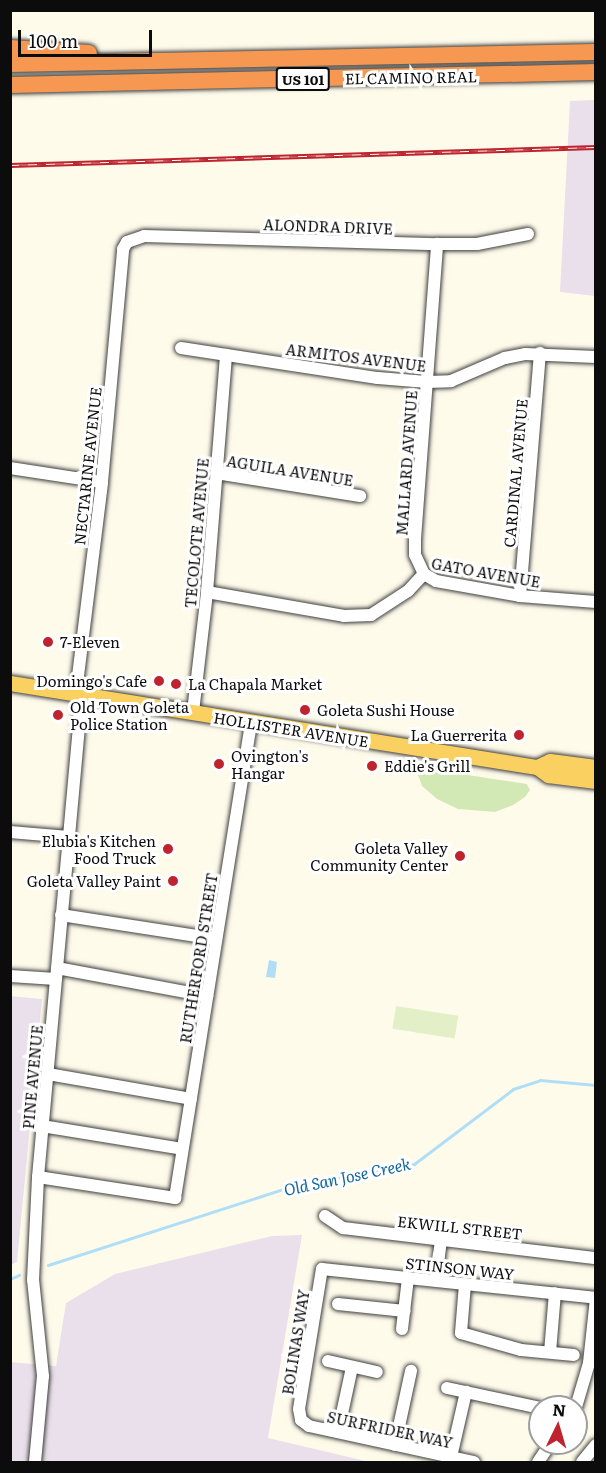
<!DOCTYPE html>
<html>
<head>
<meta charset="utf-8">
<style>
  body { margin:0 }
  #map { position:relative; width:606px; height:1473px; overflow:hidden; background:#fffbeb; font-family:Literata,serif }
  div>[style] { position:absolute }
  .industrial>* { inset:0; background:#eae0eb }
  .green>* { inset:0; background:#d2e9b5 }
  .pitch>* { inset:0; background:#e3f0c7; transform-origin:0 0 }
  .water>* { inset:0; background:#b0def7 }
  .stream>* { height:3px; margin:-1.5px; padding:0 1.5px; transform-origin:1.5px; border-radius:1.5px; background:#b0def7 }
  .roads { filter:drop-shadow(0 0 2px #3f3f3f) drop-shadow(0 0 2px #3f3f3f) }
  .minor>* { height:12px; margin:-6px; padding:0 6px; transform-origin:6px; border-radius:6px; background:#fff }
  .major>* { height:15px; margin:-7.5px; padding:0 7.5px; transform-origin:7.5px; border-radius:7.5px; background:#fad060 }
  .highway>* { height:16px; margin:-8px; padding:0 8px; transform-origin:8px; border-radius:8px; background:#f69852 }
  .rail>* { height:5px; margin-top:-2.5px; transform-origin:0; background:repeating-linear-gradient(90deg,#fff 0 9px,#be232e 0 18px); box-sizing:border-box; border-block:2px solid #be232e }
  .dots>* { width:16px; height:16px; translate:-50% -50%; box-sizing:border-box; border:3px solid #fff; border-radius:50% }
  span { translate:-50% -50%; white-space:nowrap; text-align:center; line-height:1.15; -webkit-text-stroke:6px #fff; paint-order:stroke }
  .shield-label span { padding:2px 4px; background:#fff; border:2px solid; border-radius:4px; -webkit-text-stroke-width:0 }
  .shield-label { font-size:14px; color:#0c0c0c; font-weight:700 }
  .street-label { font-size:15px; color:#0c0c0c }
  .poi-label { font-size:15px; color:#0c0c0c }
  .left { translate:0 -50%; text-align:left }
  .right { translate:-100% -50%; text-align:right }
  .water-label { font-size:16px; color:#14669f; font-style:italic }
  .frame { position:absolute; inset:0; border:12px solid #0c0c0c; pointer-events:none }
  .north { position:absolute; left:528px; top:1395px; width:60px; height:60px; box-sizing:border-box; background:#fff; border:2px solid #9e9e9e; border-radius:50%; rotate:5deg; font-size:16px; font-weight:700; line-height:24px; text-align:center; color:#0c0c0c }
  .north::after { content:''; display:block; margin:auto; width:21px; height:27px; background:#be232e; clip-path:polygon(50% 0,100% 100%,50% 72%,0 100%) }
  .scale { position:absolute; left:18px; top:30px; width:134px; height:27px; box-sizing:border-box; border:3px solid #0c0c0c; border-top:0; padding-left:8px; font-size:18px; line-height:21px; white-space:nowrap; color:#0c0c0c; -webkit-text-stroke:4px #fff; paint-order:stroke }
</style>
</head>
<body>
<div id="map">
  <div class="industrial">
    <i style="clip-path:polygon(595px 100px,596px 100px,595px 296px,560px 292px,570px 101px)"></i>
    <i style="clip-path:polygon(10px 996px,42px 999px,17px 1262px,11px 1265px)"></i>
    <i style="clip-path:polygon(302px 1235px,268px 1438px,370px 1462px,11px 1462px,10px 1362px,56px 1366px,66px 1303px,115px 1274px,272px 1236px)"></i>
  </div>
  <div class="green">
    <i style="clip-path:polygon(415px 767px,527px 784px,530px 790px,525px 797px,513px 805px,495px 812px,458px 809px,437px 799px,422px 786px)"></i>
  </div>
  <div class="pitch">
    <i style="left:396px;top:1006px;width:63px;height:23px;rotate:9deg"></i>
  </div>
  <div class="water">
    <i style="clip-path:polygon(269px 960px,277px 962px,275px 978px,266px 977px)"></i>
  </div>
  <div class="stream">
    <i style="left:48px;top:1265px;width:267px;rotate:-17.9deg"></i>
    <i style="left:302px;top:1183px;width:114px;rotate:-9.6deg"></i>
    <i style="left:414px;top:1164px;width:124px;rotate:-37.1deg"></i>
    <i style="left:513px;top:1089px;width:28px;rotate:-18deg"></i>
    <i style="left:540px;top:1080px;width:56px;rotate:5.1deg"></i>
    <i style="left:10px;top:1279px;width:10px;rotate:-24deg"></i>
  </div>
  <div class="roads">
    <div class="minor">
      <i style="left:181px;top:348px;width:199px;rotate:8.7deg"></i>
      <i style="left:378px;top:378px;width:49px;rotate:4.7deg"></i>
      <i style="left:427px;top:382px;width:24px;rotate:-2deg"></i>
      <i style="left:451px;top:381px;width:59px;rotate:-23.1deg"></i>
      <i style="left:505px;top:358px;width:20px;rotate:-11deg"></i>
      <i style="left:525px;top:354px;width:71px;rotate:2.4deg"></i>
      <i style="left:10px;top:468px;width:93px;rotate:8.7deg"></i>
      <i style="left:216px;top:473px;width:146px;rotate:9.1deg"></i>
      <i style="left:424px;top:574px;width:21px;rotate:-115deg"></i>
      <i style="left:415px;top:555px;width:16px;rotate:-90deg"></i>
      <i style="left:415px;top:539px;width:296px;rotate:-85.7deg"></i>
      <i style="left:424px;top:574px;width:14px;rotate:30deg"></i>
      <i style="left:436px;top:581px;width:85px;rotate:10.1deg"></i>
      <i style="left:520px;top:596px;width:76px;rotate:4.5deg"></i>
      <i style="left:207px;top:592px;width:139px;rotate:9.9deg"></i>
      <i style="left:344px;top:616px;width:27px;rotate:-2deg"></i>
      <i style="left:371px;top:615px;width:44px;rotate:-33deg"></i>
      <i style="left:408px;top:591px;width:23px;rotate:-47deg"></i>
      <i style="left:520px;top:596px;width:244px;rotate:-85.3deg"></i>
      <i style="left:193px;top:712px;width:121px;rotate:-83.3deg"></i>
      <i style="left:207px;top:592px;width:238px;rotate:-85.4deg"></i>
      <i style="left:10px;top:832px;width:59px;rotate:4.8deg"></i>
      <i style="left:61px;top:915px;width:157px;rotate:8.8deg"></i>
      <i style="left:57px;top:968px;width:153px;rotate:10.6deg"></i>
      <i style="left:10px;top:976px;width:46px;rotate:3.7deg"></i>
      <i style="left:48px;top:1074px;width:145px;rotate:9.9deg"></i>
      <i style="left:42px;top:1126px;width:142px;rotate:9.3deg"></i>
      <i style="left:38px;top:1177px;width:139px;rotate:8.7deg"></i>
      <i style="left:175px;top:1198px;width:482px;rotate:-80.9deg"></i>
      <i style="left:325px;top:1216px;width:22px;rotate:34deg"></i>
      <i style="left:343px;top:1228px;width:255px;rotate:6.8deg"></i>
      <i style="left:436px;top:1280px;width:40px;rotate:-82.9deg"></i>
      <i style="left:465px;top:1284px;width:49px;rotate:94.7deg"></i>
      <i style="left:461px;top:1333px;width:62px;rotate:15.8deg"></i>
      <i style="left:521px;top:1350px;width:53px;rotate:5.4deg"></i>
      <i style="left:338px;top:1304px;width:67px;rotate:6deg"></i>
      <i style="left:402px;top:1329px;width:51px;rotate:-83.3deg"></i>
      <i style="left:550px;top:1352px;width:59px;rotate:-85.2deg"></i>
      <i style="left:328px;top:1361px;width:50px;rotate:12.7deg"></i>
      <i style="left:447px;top:1388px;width:95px;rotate:12.1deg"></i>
      <i style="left:576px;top:1407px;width:46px;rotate:-73.5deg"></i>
      <i style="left:589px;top:1363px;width:64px;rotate:-83.8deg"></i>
      <i style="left:338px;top:1432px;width:66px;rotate:-77.8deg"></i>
      <i style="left:395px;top:1445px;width:76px;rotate:-77.8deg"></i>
      <i style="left:451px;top:1457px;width:67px;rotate:-77deg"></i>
      <i style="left:35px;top:1462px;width:86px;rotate:-84.7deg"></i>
      <i style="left:43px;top:1376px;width:97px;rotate:-95.9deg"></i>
      <i style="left:33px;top:1280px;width:103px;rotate:-87.2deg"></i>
      <i style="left:38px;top:1177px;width:466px;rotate:-84.8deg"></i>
      <i style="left:80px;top:713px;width:37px;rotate:-93deg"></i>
      <i style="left:78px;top:676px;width:195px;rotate:-82.9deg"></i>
      <i style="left:102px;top:482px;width:234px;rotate:-84.8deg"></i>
      <i style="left:123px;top:249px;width:8px;rotate:-60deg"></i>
      <i style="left:127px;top:242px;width:18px;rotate:-19deg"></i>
      <i style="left:144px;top:236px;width:293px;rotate:1.6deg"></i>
      <i style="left:437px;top:244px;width:40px"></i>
      <i style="left:477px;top:244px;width:52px;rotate:-11.1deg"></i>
      <i style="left:474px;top:1462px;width:169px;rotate:-167.7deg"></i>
      <i style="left:309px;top:1426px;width:10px;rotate:-143deg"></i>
      <i style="left:301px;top:1420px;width:11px;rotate:-100deg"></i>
      <i style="left:299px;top:1409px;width:142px;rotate:-80.7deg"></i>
      <i style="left:322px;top:1269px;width:276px;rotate:6deg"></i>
      <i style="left:538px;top:1462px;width:23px;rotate:-56deg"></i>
      <i style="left:582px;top:1462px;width:22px;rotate:-51deg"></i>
    </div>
    <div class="major">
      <i style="left:10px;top:683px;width:534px;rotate:9.06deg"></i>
      <i style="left:537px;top:767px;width:14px;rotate:36deg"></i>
      <i style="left:548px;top:775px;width:48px;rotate:7.1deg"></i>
      <i style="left:537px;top:767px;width:14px;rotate:-25deg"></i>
      <i style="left:550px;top:761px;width:46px;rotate:7.4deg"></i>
    </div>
    <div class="highway">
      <i style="left:10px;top:48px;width:79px;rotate:3.6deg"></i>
      <i style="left:10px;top:64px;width:586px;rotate:-1.17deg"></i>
      <i style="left:10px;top:85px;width:586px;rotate:-1.27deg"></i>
    </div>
  </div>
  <div class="rail">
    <i style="left:10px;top:165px;width:586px;rotate:-1.76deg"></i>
  </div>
  <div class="dots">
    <i style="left:48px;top:642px;background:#be232e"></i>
    <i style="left:159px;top:681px;background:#be232e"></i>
    <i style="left:176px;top:684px;background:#be232e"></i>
    <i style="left:305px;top:710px;background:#be232e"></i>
    <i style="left:58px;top:715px;background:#be232e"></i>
    <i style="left:519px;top:735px;background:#be232e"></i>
    <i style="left:219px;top:764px;background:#be232e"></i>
    <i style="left:372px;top:766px;background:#be232e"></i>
    <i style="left:168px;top:849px;background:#be232e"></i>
    <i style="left:460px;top:856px;background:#be232e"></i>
    <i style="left:173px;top:881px;background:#be232e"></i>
  </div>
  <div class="shield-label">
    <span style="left:303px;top:79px">US 101</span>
  </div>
  <div class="street-label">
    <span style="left:411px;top:77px;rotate:-1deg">EL CAMINO REAL</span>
    <span style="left:328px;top:226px;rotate:2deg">ALONDRA DRIVE</span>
    <span style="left:356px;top:357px;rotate:7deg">ARMITOS AVENUE</span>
    <span style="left:406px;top:463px;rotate:-86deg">MALLARD AVENUE</span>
    <span style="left:87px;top:466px;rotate:-84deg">NECTARINE AVENUE</span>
    <span style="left:290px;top:470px;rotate:9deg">AGUILA AVENUE</span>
    <span style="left:515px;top:473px;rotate:-85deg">CARDINAL AVENUE</span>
    <span style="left:196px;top:533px;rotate:-85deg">TECOLOTE AVENUE</span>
    <span style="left:486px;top:572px;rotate:10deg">GATO AVENUE</span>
    <span style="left:291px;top:729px;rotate:9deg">HOLLISTER AVENUE</span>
    <span style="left:198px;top:958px;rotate:-81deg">RUTHERFORD STREET</span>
    <span style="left:32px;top:1077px;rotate:-85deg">PINE AVENUE</span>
    <span style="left:460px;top:1227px;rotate:6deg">EKWILL STREET</span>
    <span style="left:460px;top:1268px;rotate:6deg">STINSON WAY</span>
    <span style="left:295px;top:1342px;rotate:-81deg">BOLINAS WAY</span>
    <span style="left:390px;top:1429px;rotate:12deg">SURFRIDER WAY</span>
  </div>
  <div class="poi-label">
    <span class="left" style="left:60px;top:642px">7-Eleven</span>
    <span class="right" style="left:147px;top:681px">Domingo's Cafe</span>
    <span class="left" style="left:188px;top:684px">La Chapala Market</span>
    <span class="left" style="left:70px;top:715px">Old Town Goleta<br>Police Station</span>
    <span class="left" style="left:317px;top:710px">Goleta Sushi House</span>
    <span class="right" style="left:507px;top:735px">La Guerrerita</span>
    <span class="left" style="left:231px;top:764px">Ovington's<br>Hangar</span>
    <span class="left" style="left:384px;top:766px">Eddie's Grill</span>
    <span class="right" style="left:156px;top:849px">Elubia's Kitchen<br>Food Truck</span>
    <span class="right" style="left:448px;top:856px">Goleta Valley<br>Community Center</span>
    <span class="right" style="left:161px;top:881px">Goleta Valley Paint</span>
  </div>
  <div class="water-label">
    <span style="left:347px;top:1176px;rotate:-12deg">Old San Jose Creek</span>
  </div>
  <div class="frame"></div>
  <div class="north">N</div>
  <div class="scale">100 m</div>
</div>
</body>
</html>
